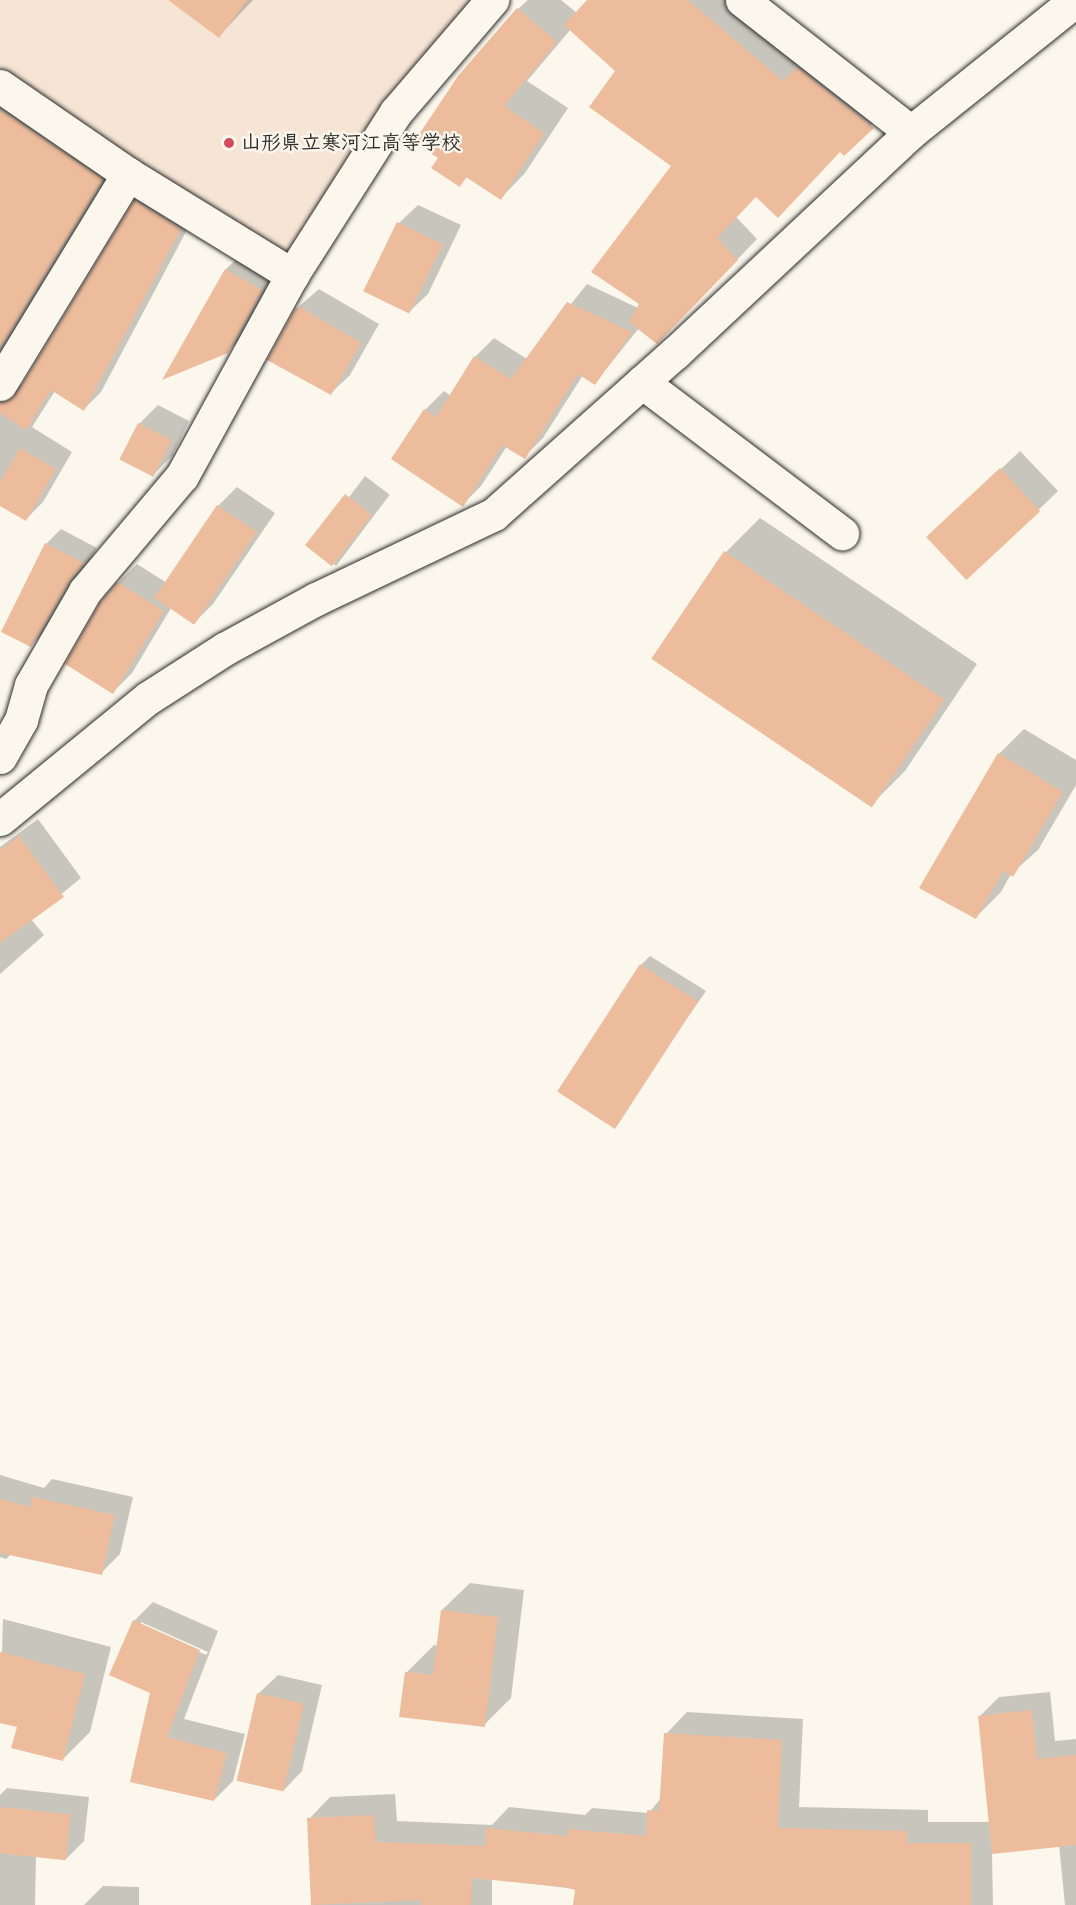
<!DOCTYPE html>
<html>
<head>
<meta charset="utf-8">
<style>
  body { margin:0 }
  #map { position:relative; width:1076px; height:1905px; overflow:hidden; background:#fbf7ec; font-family:Mynerve,"Klee One",sans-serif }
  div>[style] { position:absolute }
  .built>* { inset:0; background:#f6e5d4 }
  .shadow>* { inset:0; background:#0003; transform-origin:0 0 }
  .building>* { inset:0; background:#ecbc9d; transform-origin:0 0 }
  .roads { filter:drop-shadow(0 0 2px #2b2b2b) drop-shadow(0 0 2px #2b2b2b) }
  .minor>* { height:33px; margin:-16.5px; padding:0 16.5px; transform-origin:16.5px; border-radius:16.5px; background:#fbf7ec }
  .dots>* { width:16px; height:16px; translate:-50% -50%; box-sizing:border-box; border:3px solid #fbf7ec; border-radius:50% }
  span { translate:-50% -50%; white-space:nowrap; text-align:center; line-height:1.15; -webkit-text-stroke:5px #fbf7ec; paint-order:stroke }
  .poi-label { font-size:20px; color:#2b2b2b; font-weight:700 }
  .left { translate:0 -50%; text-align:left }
</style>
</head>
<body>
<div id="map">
  <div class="built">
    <i style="clip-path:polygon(0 0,492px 0,292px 275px,0 86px)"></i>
  </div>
  <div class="shadow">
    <i style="clip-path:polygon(170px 0,253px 0,219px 36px)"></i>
    <i style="clip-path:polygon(528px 0,561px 0,577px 13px,589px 0,732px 0,893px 107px,841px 150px,757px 195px,736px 217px,757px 239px,677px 322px,639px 328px,595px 383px,583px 375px,543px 438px,524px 457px,507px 446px,481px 486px,462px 505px,425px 410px,444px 391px,451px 396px,475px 357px,494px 338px,527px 359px,587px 284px,638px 308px,673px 166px,617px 71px,571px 29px,527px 81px,568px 108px,525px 173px,501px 198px,468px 176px,460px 185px,518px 9px)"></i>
    <i style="clip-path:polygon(0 103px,119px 162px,0 358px)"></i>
    <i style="clip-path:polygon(152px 184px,197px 211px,101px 392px,84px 409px,55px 391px,32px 427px,72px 452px,43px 502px,26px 519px,0 504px,0 370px,7px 383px,18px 386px,24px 383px,135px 201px)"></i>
    <i style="clip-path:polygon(418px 205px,461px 225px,428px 294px,409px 312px,399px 223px)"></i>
    <i style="clip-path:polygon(245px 251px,280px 271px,247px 332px,227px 352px,166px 377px,226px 269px)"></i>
    <i style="clip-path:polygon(319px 289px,379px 324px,350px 375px,331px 393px,296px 309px)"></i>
    <i style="clip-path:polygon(158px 405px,189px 421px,172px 456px,153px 475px,139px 424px)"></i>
    <i style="clip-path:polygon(1020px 451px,1058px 491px,968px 578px,948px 519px)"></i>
    <i style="left:365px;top:476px;width:31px;height:89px;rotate:37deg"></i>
    <i style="clip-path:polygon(237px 487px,275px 513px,213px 604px,194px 623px,171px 608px,132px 673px,113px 692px,118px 583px,137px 564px,167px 583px,218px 506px)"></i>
    <i style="clip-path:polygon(760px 518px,977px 664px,905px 771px,871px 805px,726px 552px)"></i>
    <i style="clip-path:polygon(61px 529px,97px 548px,46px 630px,31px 645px,3px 631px,46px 544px)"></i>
    <i style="clip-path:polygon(1024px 729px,1076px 760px,1076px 785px,1038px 850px,1011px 874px,1001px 892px,976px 917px,999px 754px)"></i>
    <i style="clip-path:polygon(38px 819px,81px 878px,31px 919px,44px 935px,0 974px,0 847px)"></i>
    <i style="clip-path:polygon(650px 956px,706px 991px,615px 1123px,641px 965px)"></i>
    <i style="clip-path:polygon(0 1475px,44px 1488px,52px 1479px,133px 1497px,120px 1554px,101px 1573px,11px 1554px,6px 1559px,0 1557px)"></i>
    <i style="clip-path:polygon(470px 1583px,524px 1590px,511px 1698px,484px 1725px,406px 1673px,434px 1645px,438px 1646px,442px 1610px)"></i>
    <i style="clip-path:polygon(evenodd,153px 1602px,218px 1631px,184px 1719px,245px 1734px,233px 1781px,214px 1800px,132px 1781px,152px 1692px,134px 1621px,153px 1602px,141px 1622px,208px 1652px,206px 1655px,141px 1625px,141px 1622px)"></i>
    <i style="clip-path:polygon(3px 1619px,111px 1647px,90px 1732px,62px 1760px,19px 1726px,0 1721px)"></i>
    <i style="clip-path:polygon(278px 1675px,322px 1685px,302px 1771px,284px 1790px,259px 1693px)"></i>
    <i style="clip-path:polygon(1050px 1692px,1055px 1741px,1076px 1739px,1076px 1905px,1065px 1905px,1059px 1845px,992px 1853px,993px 1905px,575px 1905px,576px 1889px,492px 1879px,492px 1905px,313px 1905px,309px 1819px,330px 1797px,395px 1794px,397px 1821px,492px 1825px,509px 1807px,585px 1815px,592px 1808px,649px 1813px,661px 1798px,666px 1734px,687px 1712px,803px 1719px,799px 1807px,928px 1810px,928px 1822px,990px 1822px,980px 1716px,999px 1697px)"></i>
    <i style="clip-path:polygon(7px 1788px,89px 1797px,84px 1841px,65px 1860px,36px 1856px,35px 1905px,0 1905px,0 1795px)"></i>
    <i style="clip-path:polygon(103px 1886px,139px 1887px,139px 1905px,84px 1905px)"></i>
  </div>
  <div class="building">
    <i style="clip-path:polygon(168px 0,247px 0,219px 38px)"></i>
    <i style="clip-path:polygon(587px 0,688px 0,783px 81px,797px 67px,874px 128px,844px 156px,840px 152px,778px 218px,756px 197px,717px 238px,738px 260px,657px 344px,629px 322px,639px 304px,591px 272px,671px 166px,589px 107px,615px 71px,564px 25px)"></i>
    <i style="clip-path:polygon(517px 8px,557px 42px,504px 106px,544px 133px,501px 200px,466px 177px,460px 187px,431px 168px,438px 158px,414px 142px,458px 76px)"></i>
    <i style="clip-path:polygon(0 109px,103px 179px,0 348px)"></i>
    <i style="clip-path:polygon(134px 200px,181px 229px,84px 411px,51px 390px,26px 430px,0 413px,0 403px,16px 394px)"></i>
    <i style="left:397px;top:222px;width:51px;height:77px;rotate:26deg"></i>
    <i style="clip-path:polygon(225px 269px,262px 290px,228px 353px,162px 380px)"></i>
    <i style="clip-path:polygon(567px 302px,632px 332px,595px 385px,578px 374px,525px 459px,502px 445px,463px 507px,391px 459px,424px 409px,436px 417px,474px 356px,511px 379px)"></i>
    <i style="clip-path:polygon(300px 307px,361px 343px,331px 395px,267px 360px,295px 309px)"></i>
    <i style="left:138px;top:423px;width:38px;height:41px;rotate:27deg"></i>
    <i style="clip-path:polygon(20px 448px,56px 469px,26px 521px,0 506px,0 482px)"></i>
    <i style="left:1000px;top:468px;width:59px;height:101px;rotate:47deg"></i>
    <i style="left:345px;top:494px;width:34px;height:65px;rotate:38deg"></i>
    <i style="left:217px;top:505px;width:48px;height:112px;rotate:34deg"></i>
    <i style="clip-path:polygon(45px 543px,84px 563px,69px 582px,31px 647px,1px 632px)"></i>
    <i style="left:724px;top:551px;width:266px;height:130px;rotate:34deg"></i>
    <i style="clip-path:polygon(117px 582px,164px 611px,113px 694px,65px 664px,100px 602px)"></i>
    <i style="clip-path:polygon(998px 753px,1063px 792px,1013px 877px,1003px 871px,976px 919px,919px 888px)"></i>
    <i style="clip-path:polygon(19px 836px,64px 897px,0 943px,0 850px)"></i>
    <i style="left:640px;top:964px;width:69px;height:152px;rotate:33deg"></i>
    <i style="clip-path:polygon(32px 1497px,115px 1515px,102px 1575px,0 1553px,0 1499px,30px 1507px)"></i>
    <i style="clip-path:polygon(441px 1610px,498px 1617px,485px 1727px,399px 1717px,405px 1672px,433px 1675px)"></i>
    <i style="clip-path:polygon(133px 1620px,200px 1650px,167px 1737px,227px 1753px,214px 1801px,130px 1782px,150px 1693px,109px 1675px)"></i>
    <i style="clip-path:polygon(0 1652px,85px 1674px,63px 1761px,11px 1748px,17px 1727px,0 1723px)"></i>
    <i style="left:257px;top:1693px;width:48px;height:90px;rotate:13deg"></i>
    <i style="clip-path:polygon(1032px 1710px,1037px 1759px,1076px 1755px,1076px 1845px,992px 1854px,978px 1716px)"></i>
    <i style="clip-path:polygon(664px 1733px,782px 1740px,778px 1828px,907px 1831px,907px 1843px,971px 1843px,971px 1905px,573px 1905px,575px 1890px,564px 1887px,472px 1878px,471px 1905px,421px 1905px,421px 1900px,311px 1905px,307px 1818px,374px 1815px,376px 1842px,485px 1846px,486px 1828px,568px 1836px,568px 1829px,646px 1836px,647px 1810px,659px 1811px)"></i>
    <i style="left:0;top:1807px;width:71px;height:46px;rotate:6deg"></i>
  </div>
  <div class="roads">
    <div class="minor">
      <i style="left:742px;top:0;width:214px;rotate:38deg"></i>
      <i style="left:0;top:86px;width:155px;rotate:34.5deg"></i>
      <i style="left:128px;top:174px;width:193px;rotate:31.6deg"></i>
      <i style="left:642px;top:382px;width:251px;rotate:37.1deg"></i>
      <i style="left:0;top:384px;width:246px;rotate:-58.6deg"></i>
      <i style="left:0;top:757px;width:43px;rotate:-60.4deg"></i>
      <i style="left:21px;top:720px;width:36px;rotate:-74deg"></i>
      <i style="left:31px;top:685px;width:108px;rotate:-60.1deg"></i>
      <i style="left:85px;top:591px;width:150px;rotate:-49.9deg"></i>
      <i style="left:182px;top:476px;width:229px;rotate:-61.3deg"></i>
      <i style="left:292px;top:275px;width:193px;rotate:-57.5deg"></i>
      <i style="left:396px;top:112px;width:148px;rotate:-49.4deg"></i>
      <i style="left:0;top:819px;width:191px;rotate:-39.3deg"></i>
      <i style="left:148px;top:698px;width:93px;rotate:-32.7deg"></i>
      <i style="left:226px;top:648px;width:102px;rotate:-28.6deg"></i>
      <i style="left:316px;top:599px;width:197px;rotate:-25.5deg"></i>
      <i style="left:494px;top:514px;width:242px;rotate:-41.7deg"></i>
      <i style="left:675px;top:353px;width:323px;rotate:-43.1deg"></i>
      <i style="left:911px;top:132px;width:211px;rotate:-38.7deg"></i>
    </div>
  </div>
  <div class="dots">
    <i style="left:229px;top:143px;background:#d1495b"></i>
  </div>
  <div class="poi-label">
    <span class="left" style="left:241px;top:143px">山形県立寒河江高等学校</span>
  </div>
</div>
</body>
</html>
